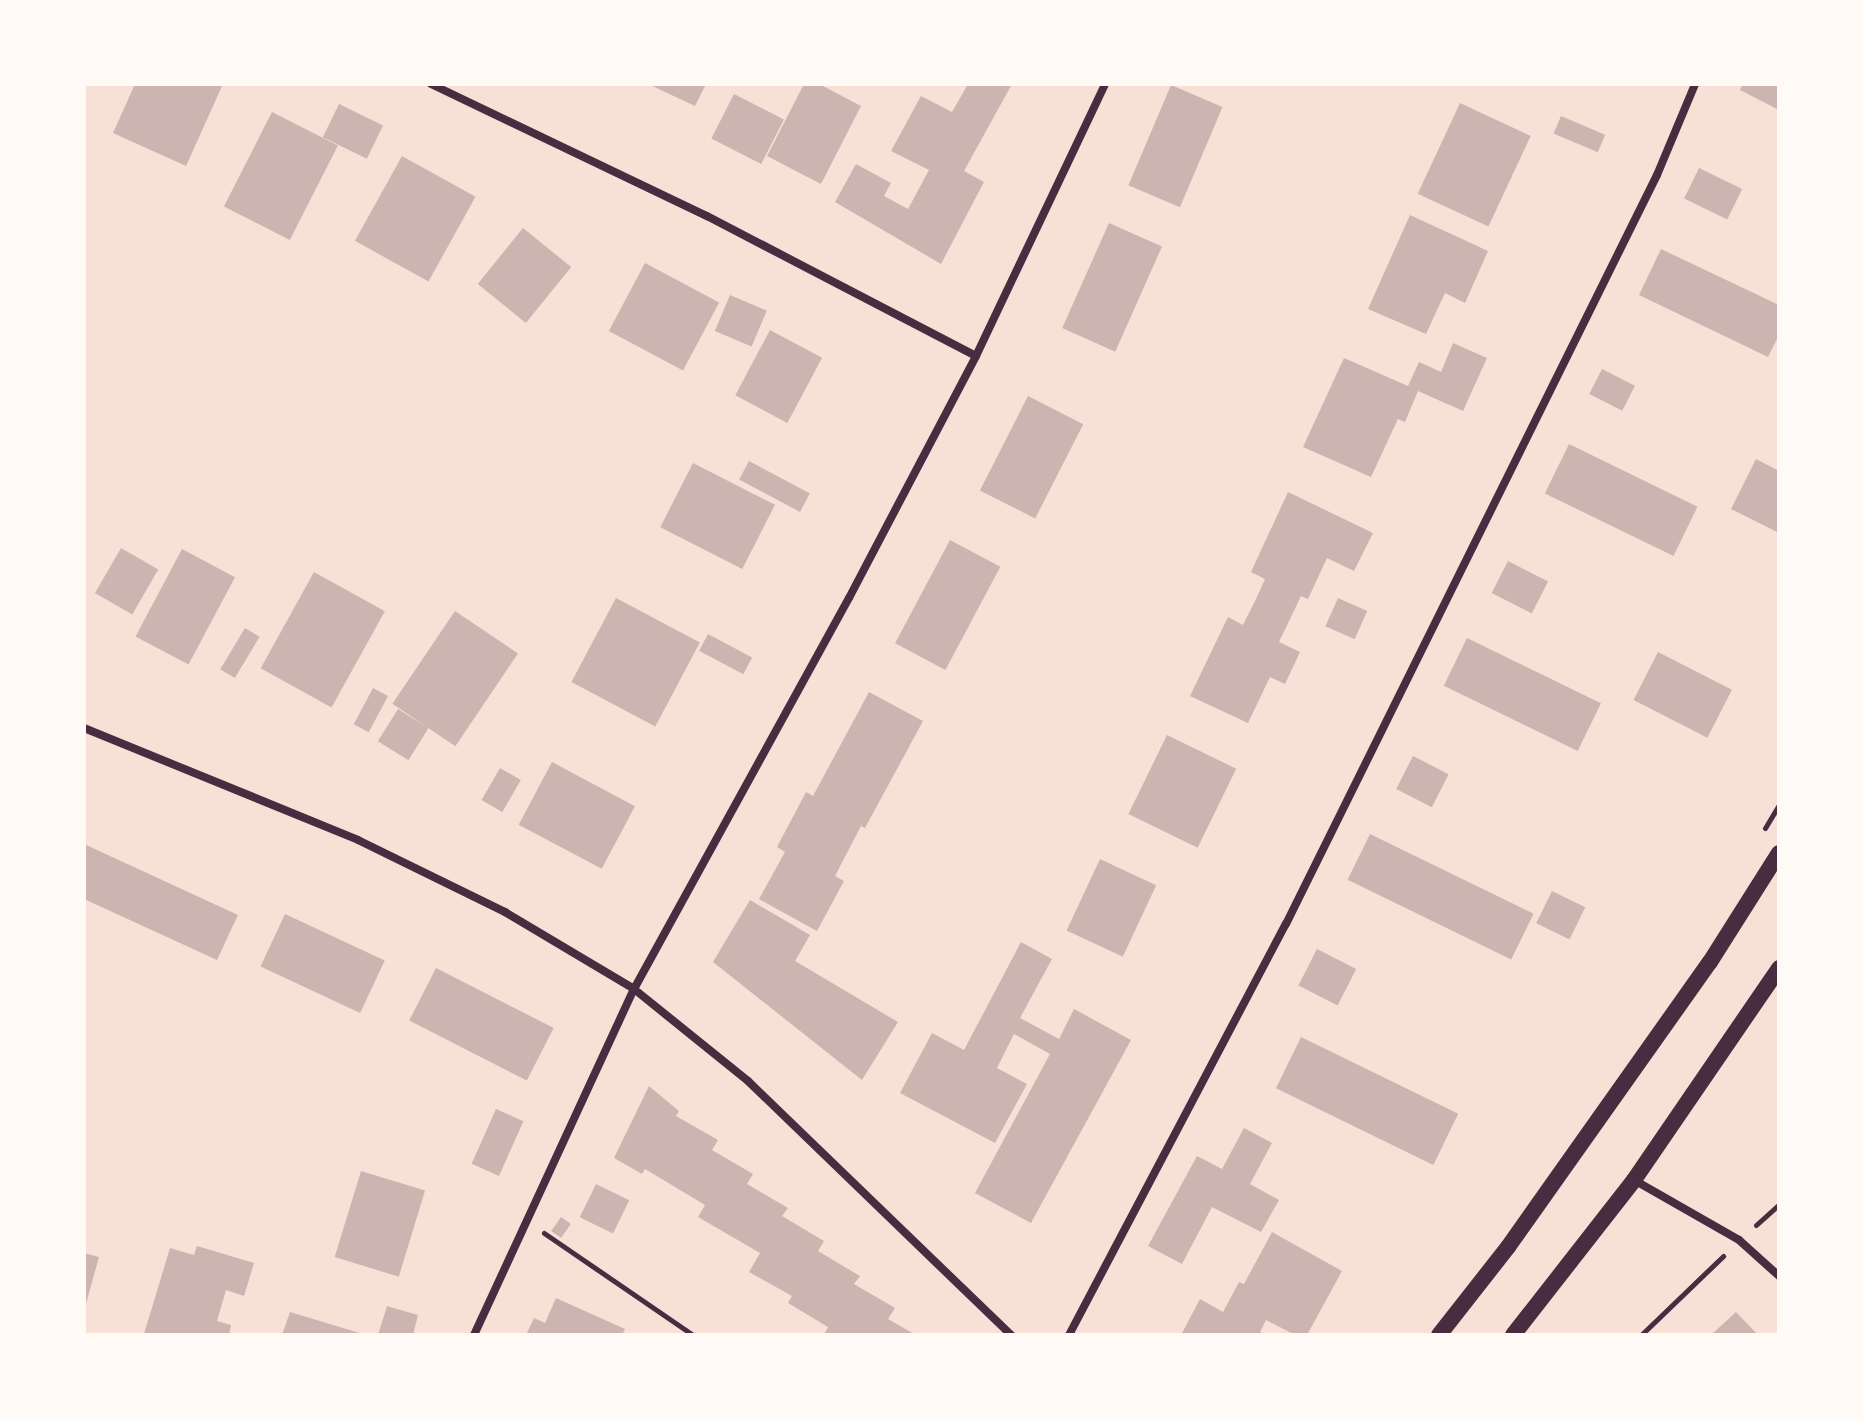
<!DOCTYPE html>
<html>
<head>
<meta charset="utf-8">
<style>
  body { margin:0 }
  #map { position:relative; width:1863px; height:1419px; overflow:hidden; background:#f7e1d7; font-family:Merriweather,serif }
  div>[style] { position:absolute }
  .building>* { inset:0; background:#ccb4b1; transform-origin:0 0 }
  .path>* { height:5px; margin:-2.5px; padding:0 2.5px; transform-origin:2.5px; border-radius:2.5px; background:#4a2c40 }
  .minor>* { height:8px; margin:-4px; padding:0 4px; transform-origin:4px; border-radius:4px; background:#4a2c40 }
  .secondary>* { height:16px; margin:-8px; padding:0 8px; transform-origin:8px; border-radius:8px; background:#4a2c40 }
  span { translate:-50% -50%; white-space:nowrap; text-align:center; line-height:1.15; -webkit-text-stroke:8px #fffaf5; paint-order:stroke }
  .frame { position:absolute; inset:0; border:86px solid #fffaf5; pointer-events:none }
</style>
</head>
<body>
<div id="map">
  <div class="building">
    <i style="clip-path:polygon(135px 84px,223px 84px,186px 166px,113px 133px)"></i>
    <i style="clip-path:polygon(648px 84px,706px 84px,695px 106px)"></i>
    <i style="clip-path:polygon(804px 84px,819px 84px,861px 106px,821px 184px,767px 156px)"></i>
    <i style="clip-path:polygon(968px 84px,1012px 84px,964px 171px,984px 182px,941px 264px,835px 202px,856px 164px,891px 183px,884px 196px,908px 209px,929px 170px,891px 151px,921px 96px,952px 112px)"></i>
    <i style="clip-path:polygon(1743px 84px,1779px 84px,1779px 110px,1740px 90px)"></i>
    <i style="left:1171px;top:85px;width:56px;height:109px;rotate:23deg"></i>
    <i style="left:734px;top:94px;width:56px;height:50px;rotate:27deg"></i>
    <i style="left:1460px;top:103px;width:78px;height:100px;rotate:25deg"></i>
    <i style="left:339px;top:104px;width:49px;height:37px;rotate:26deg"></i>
    <i style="left:272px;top:112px;width:74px;height:106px;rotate:27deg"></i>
    <i style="left:1561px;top:116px;width:48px;height:19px;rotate:23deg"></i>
    <i style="left:402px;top:156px;width:84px;height:97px;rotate:29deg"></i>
    <i style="left:1699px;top:168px;width:48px;height:34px;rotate:26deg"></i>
    <i style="clip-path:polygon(1410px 215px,1488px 251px,1465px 303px,1445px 293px,1426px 334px,1368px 309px)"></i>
    <i style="left:1109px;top:223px;width:58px;height:115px;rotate:24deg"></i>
    <i style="left:523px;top:228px;width:62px;height:72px;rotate:39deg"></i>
    <i style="clip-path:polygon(1661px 249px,1779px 305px,1779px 335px,1768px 357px,1639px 295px)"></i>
    <i style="left:645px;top:263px;width:84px;height:77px;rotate:28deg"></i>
    <i style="left:730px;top:295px;width:40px;height:39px;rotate:23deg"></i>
    <i style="left:770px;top:330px;width:59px;height:74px;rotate:28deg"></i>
    <i style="clip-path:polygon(1453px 343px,1487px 358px,1463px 411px,1418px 391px,1405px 422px,1398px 419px,1371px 477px,1303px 447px,1344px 358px,1408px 386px,1419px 362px,1441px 372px)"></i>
    <i style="left:1602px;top:369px;width:37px;height:28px;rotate:27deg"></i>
    <i style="left:1028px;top:396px;width:62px;height:106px;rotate:27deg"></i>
    <i style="left:1569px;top:444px;width:143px;height:55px;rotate:26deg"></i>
    <i style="clip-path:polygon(1756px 459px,1779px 471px,1779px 533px,1731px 509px)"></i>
    <i style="left:749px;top:461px;width:69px;height:21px;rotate:28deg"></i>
    <i style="left:693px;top:463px;width:92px;height:72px;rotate:27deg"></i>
    <i style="clip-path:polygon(1288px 492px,1373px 533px,1354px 571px,1327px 558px,1308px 599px,1301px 596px,1279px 642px,1300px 652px,1285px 684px,1270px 677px,1248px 723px,1190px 696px,1228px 617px,1243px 625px,1257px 597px,1265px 579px,1251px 572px)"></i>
    <i style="left:950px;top:540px;width:57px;height:117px;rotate:28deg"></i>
    <i style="left:121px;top:548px;width:43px;height:52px;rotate:30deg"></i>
    <i style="left:182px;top:549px;width:60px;height:99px;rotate:28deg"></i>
    <i style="left:1508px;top:561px;width:45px;height:36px;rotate:27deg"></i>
    <i style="left:314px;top:572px;width:81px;height:110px;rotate:29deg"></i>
    <i style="left:616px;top:598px;width:95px;height:95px;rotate:28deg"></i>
    <i style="left:1338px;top:598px;width:32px;height:31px;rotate:24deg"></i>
    <i style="left:455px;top:611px;width:76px;height:112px;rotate:34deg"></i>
    <i style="left:245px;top:628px;width:17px;height:48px;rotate:31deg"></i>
    <i style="left:708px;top:634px;width:50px;height:19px;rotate:28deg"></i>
    <i style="left:1467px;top:638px;width:149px;height:53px;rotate:26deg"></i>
    <i style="left:1658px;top:652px;width:83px;height:54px;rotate:27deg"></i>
    <i style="left:373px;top:688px;width:17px;height:41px;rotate:28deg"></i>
    <i style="clip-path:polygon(869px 692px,923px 721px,865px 828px,861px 826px,835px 876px,844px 881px,817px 931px,759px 899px,785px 852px,777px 847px,806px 792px,813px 796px)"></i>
    <i style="left:398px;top:709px;width:36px;height:38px;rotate:32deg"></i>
    <i style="left:1167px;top:735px;width:77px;height:88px;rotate:26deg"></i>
    <i style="left:1413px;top:756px;width:40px;height:37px;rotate:27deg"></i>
    <i style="left:552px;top:762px;width:94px;height:71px;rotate:28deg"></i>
    <i style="left:500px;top:768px;width:24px;height:37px;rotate:30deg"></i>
    <i style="left:1370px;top:834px;width:182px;height:51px;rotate:26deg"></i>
    <i style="clip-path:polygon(84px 844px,238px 915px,217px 960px,84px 899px)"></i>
    <i style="left:1100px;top:859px;width:62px;height:79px;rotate:25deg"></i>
    <i style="left:1552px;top:891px;width:37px;height:36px;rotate:26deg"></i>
    <i style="clip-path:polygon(750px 900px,810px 935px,795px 961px,898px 1022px,862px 1080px,713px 962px)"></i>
    <i style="left:285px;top:914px;width:110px;height:58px;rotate:25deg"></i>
    <i style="clip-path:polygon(1021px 942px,1052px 959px,1020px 1018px,1059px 1039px,1074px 1009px,1131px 1040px,1031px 1223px,975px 1193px,1050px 1054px,1014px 1034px,997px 1068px,1027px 1084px,995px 1143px,900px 1093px,932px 1033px,964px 1050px)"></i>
    <i style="left:1317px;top:949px;width:44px;height:41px;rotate:27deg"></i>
    <i style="left:436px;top:968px;width:132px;height:59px;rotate:27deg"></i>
    <i style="left:1301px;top:1037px;width:175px;height:57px;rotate:26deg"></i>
    <i style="clip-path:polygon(649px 1086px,679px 1111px,676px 1116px,718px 1140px,712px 1150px,753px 1174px,747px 1184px,788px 1208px,782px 1216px,824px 1241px,818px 1251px,860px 1276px,854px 1284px,895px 1308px,888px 1319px,916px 1335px,824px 1335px,828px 1327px,788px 1303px,792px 1296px,749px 1272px,760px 1253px,698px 1217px,705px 1205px,645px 1169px,642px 1174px,614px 1158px)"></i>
    <i style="left:496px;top:1109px;width:30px;height:60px;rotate:24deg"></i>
    <i style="clip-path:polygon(1244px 1128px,1272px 1143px,1250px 1184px,1279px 1200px,1261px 1232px,1212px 1207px,1182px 1264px,1148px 1246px,1197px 1156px,1222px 1169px)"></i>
    <i style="left:361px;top:1171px;width:67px;height:90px;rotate:17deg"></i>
    <i style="left:596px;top:1184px;width:37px;height:37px;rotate:26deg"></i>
    <i style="left:561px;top:1217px;width:12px;height:17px;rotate:35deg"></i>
    <i style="clip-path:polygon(1272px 1232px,1342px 1271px,1307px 1335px,1295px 1335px,1266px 1320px,1260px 1332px,1266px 1335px,1181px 1335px,1200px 1299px,1223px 1312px,1239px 1282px,1244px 1284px)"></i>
    <i style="clip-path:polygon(197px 1246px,254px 1263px,244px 1296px,226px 1290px,217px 1321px,231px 1325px,229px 1335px,144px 1334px,170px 1248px,194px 1255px)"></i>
    <i style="clip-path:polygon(84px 1253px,99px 1257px,85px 1307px,84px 1307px)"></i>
    <i style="clip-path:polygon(556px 1298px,625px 1329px,622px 1335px,526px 1335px,534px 1318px,545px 1323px)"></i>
    <i style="clip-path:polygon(387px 1306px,418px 1315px,413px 1335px,378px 1335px)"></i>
    <i style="clip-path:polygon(290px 1312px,363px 1334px,363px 1335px,282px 1335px)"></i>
    <i style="clip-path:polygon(1736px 1312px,1758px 1335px,1711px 1335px)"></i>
  </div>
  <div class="path">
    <i style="left:1765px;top:828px;width:27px;rotate:-59deg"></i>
    <i style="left:1756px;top:1225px;width:31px;rotate:-42deg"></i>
    <i style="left:544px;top:1233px;width:181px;rotate:34.4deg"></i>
    <i style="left:1641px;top:1335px;width:114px;rotate:-43.9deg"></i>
  </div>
  <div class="minor">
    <i style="left:431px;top:84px;width:306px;rotate:25.6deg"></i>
    <i style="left:707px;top:216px;width:303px;rotate:27.5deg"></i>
    <i style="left:84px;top:728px;width:296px;rotate:22.2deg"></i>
    <i style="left:358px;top:840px;width:164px;rotate:26.1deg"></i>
    <i style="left:505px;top:912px;width:150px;rotate:30.8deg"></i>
    <i style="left:634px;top:989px;width:146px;rotate:38.9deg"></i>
    <i style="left:748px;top:1081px;width:366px;rotate:44deg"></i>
    <i style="left:1634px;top:1180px;width:121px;rotate:29.7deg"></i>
    <i style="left:1739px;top:1240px;width:54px;rotate:42deg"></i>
    <i style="left:474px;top:1335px;width:381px;rotate:-65.2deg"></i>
    <i style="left:634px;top:989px;width:446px;rotate:-61.2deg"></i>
    <i style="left:849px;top:598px;width:273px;rotate:-62.3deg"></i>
    <i style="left:976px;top:356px;width:301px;rotate:-64.6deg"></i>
    <i style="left:1069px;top:1335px;width:465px;rotate:-62.2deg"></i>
    <i style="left:1286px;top:924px;width:836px;rotate:-63.65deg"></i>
    <i style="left:1657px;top:175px;width:99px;rotate:-67.3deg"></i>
  </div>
  <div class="secondary">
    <i style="left:1439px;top:1335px;width:112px;rotate:-51.9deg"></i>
    <i style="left:1508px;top:1247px;width:349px;rotate:-54.7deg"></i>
    <i style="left:1710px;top:962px;width:129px;rotate:-57.7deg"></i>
    <i style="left:1513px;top:1335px;width:197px;rotate:-52deg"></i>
    <i style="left:1634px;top:1180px;width:257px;rotate:-55.6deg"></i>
  </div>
  <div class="frame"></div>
</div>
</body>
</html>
